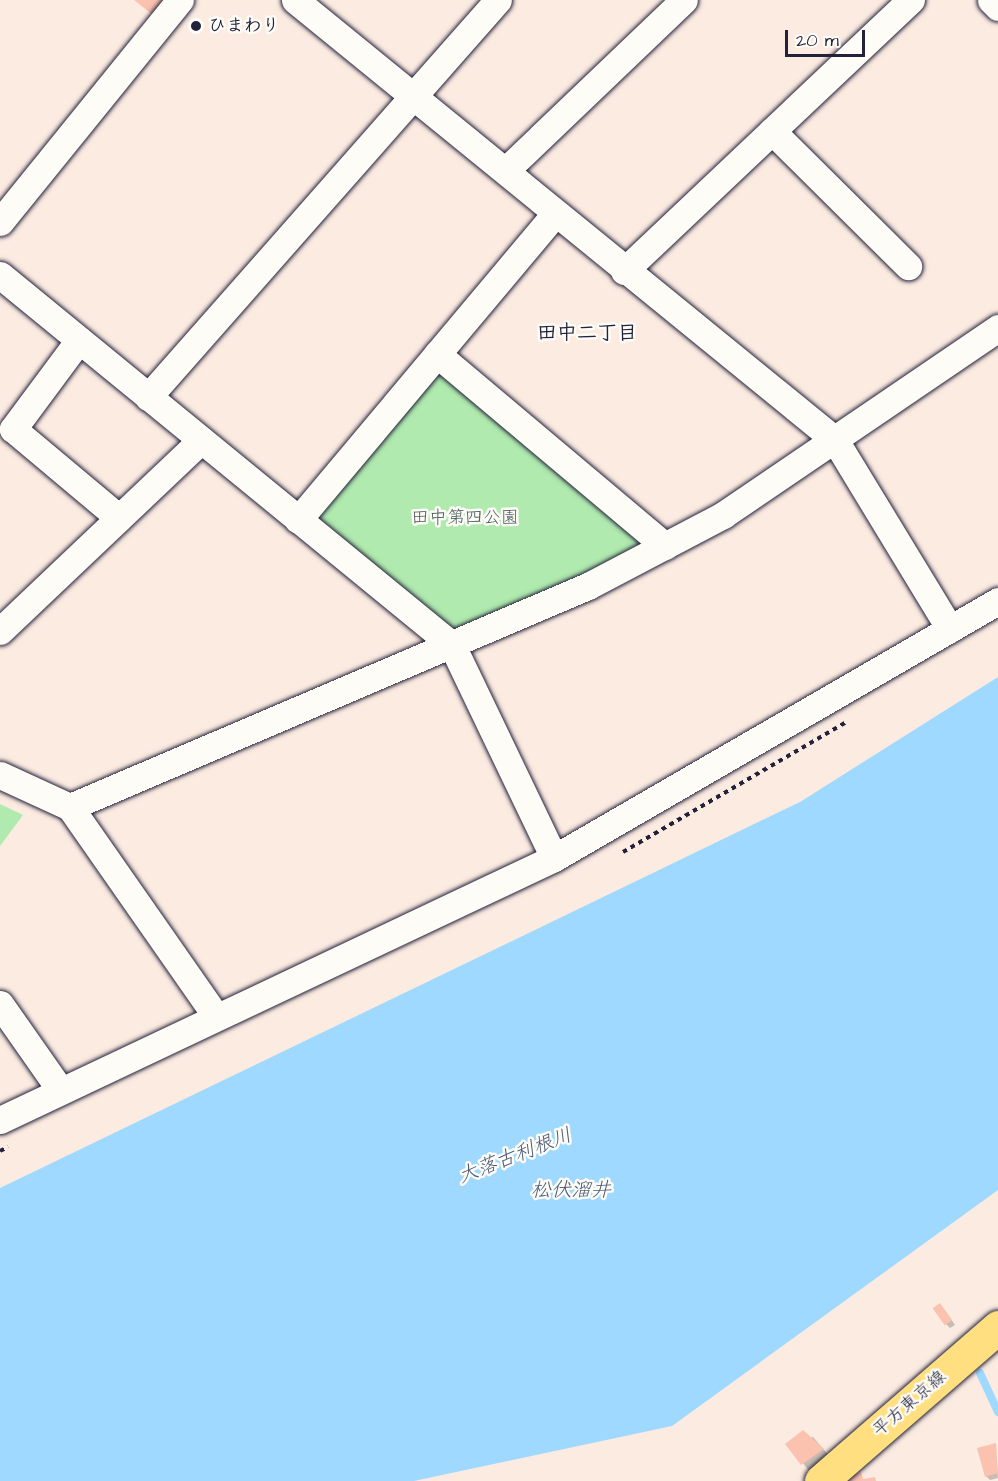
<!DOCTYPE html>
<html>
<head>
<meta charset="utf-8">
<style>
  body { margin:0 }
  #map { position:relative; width:998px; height:1481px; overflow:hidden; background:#fcebe1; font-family:"Architects Daughter","Klee One",sans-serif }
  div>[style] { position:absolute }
  .green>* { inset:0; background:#b0eaaf }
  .water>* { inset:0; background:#9fd9ff }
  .shadow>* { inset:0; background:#0003 }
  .stream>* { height:8px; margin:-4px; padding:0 4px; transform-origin:4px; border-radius:4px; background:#9fd9ff }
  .building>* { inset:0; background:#fac2af; transform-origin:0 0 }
  .path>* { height:4px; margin-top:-2px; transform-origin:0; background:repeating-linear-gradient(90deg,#22223b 0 4.5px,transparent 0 9px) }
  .roads { filter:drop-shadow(0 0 2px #22223b) drop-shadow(0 0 2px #22223b) }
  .minor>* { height:27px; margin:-13.5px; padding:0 13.5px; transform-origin:13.5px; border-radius:13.5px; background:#fdfcf7 }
  .major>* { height:33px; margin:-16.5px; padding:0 16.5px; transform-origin:16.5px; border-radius:16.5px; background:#ffdf80 }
  .dots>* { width:16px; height:16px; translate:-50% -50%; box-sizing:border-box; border:3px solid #fdfcf7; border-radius:50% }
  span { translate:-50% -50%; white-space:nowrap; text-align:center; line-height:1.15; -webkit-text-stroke:5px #fdfcf7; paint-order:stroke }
  .poi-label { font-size:18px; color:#22223b; font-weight:700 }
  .left { translate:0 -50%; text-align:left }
  .park-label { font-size:18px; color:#4d5e5e }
  .street-label { font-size:18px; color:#22223b }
  .neighbourhood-label { font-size:20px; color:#22223b; font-weight:700 }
  .water-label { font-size:20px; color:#485976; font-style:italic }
  .scale { position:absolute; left:785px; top:30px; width:80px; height:27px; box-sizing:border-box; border:3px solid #22223b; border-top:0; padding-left:8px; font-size:18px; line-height:21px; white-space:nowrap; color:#22223b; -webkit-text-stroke:4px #fdfcf7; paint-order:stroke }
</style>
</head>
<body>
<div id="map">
  <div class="green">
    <i style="clip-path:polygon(437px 354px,665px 546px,452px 645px,298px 520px)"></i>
    <i style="clip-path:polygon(0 804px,23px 815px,0 846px)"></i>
  </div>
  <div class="water">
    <i style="clip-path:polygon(998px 677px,998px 1190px,672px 1426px,414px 1481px,0 1481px,0 1188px,800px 802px)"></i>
  </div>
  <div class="shadow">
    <i style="clip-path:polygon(944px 1309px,955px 1325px,950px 1328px,946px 1324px)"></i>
    <i style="clip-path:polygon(813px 1437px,831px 1458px,811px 1473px,787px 1444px)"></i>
    <i style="clip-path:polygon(995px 1445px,998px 1478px,990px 1480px,986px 1476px)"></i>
  </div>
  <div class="stream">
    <i style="left:980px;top:1373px;width:43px;rotate:65.2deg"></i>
  </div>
  <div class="building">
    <i style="clip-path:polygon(134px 0,167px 0,154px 16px)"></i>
    <i style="left:940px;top:1303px;width:21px;height:9px;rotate:55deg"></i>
    <i style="clip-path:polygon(803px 1430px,824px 1449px,801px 1465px,785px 1444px)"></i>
    <i style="clip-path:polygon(996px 1443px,998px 1473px,985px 1477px,977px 1448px)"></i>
    <i style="clip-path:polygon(861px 1472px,863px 1479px,875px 1477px,876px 1481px,835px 1481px)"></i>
  </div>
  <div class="path">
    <i style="left:623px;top:852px;width:257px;rotate:-30.2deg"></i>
    <i style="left:0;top:1151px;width:9px;rotate:-27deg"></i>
  </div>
  <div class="roads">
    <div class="minor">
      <i style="left:295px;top:0;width:697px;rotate:39.17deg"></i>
      <i style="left:835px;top:440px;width:221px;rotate:58.7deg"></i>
      <i style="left:991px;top:0;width:10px;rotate:45deg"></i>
      <i style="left:772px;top:131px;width:192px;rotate:44.8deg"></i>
      <i style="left:506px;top:170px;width:246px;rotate:-43.7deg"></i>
      <i style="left:0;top:222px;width:286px;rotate:-51deg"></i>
      <i style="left:624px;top:271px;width:395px;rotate:-43.4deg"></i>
      <i style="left:0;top:275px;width:584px;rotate:39.3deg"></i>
      <i style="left:452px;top:645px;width:236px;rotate:64.4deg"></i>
      <i style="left:79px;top:340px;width:111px;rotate:126.6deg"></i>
      <i style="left:13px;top:429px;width:138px;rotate:40deg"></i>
      <i style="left:437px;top:354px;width:298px;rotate:40.1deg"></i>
      <i style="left:148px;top:397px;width:529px;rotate:-48.6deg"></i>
      <i style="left:298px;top:520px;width:398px;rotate:-50deg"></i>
      <i style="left:0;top:631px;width:277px;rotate:-43.5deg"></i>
      <i style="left:0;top:775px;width:77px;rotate:24.6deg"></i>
      <i style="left:70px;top:807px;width:254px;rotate:55.1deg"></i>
      <i style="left:70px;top:807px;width:563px;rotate:-23.11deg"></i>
      <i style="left:588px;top:586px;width:153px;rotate:-27.7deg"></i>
      <i style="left:723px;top:515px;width:333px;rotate:-34.2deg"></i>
      <i style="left:0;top:1004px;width:106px;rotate:55deg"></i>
      <i style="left:0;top:1120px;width:613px;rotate:-25.31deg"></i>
      <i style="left:554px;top:858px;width:513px;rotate:-30.06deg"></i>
    </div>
    <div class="major">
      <i style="left:821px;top:1481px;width:235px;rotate:-41deg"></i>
    </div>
  </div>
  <div class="dots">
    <i style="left:196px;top:26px;background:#22223b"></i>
  </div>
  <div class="poi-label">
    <span class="left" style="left:208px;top:26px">ひまわり</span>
  </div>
  <div class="park-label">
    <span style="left:465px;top:518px">田中第四公園</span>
  </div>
  <div class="street-label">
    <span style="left:910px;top:1404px;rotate:-41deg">平方東京線</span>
  </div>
  <div class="neighbourhood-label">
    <span style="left:587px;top:333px">田中二丁目</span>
  </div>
  <div class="water-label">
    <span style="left:515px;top:1156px;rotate:-21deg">大落古利根川</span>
    <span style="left:571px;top:1190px">松伏溜井</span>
  </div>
  <div class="scale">20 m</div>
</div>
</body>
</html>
